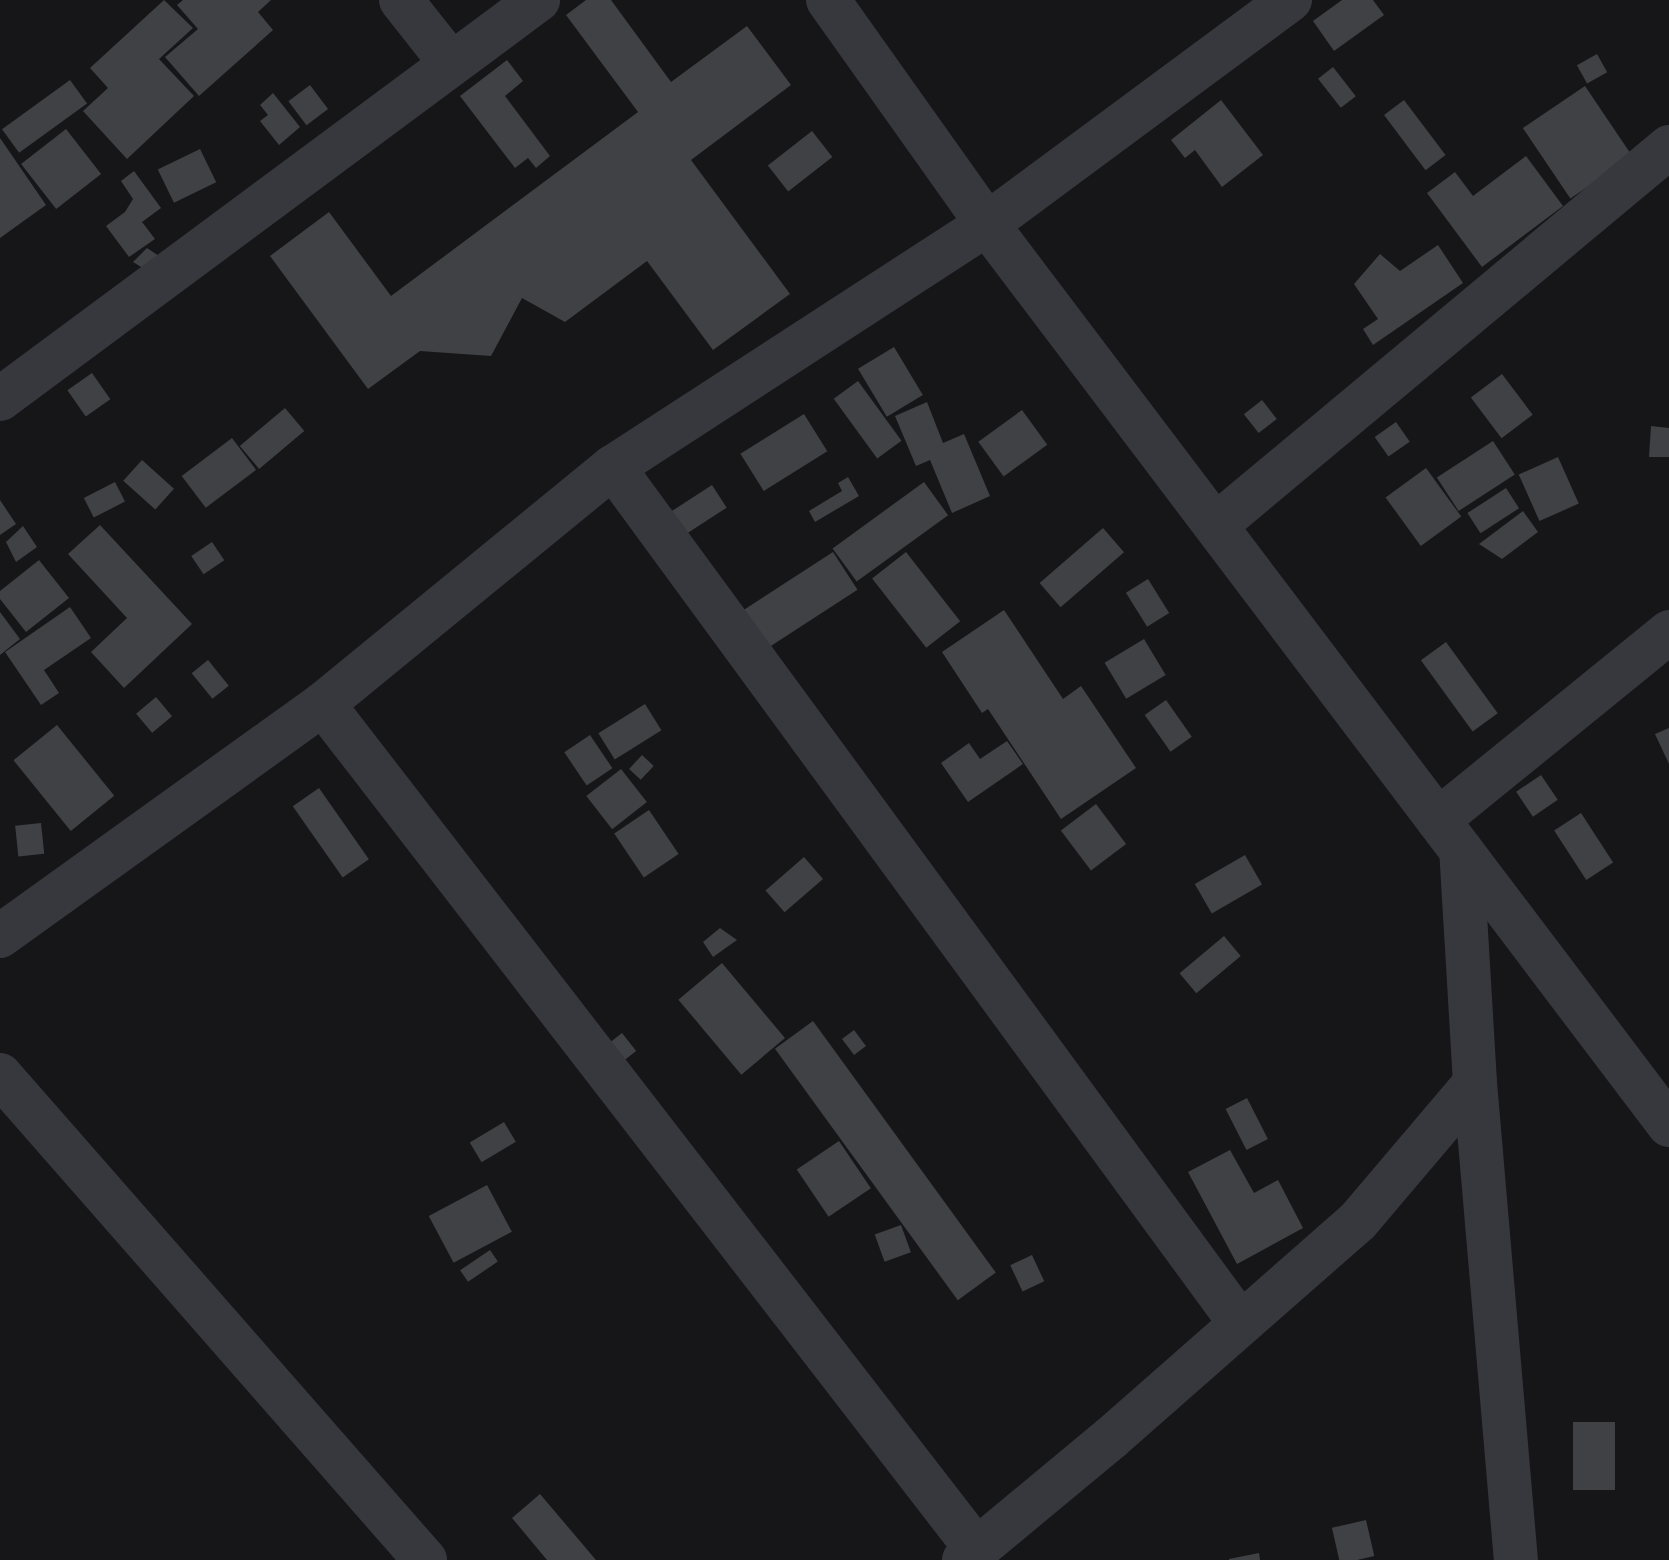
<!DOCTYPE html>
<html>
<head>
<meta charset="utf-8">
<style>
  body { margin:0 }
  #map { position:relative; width:1669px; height:1560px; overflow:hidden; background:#161618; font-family:"Fira Sans Condensed",sans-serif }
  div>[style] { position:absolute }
  .building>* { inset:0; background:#404145; transform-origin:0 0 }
  .minor>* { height:44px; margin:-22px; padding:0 22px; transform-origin:22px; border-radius:22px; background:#37383d }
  span { translate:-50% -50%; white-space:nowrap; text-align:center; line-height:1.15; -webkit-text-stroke:8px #111113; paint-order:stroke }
</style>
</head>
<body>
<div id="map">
  <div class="building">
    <i style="clip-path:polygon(164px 0,193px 28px,159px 59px,194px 96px,127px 159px,83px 111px,108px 88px,90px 68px)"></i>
    <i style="clip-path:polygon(183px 0,271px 0,258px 12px,273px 30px,199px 96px,165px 57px,198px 29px,177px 5px)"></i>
    <i style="clip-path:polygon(586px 0,611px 0,671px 82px,747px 26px,791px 85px,691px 160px,790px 294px,713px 350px,647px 261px,565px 322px,522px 298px,491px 356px,420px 351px,368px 389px,270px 256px,329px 212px,391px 296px,638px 112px,566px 15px)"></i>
    <i style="clip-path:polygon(1342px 0,1373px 0,1384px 15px,1334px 51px,1313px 21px)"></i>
    <i style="left:1597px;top:54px;width:21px;height:23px;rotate:61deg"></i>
    <i style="clip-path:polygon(507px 60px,523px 81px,505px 96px,550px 156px,536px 168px,528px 158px,515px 168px,460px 96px)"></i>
    <i style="left:1333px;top:67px;width:37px;height:19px;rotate:52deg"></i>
    <i style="left:70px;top:80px;width:29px;height:84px;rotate:54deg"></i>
    <i style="left:310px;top:85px;width:30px;height:27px;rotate:53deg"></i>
    <i style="left:1585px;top:86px;width:85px;height:75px;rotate:56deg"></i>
    <i style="clip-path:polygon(273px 93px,300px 127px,279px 145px,260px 121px,268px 115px,260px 105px)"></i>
    <i style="clip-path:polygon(1221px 100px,1263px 155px,1222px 187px,1195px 150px,1185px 158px,1171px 140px)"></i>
    <i style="left:1404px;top:100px;width:69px;height:25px;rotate:53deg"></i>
    <i style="left:66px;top:129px;width:57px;height:57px;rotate:52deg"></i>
    <i style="left:812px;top:131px;width:33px;height:56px;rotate:52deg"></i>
    <i style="clip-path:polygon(0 138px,46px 205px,0 238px)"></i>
    <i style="left:200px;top:149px;width:37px;height:47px;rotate:64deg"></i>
    <i style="clip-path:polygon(1526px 156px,1563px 206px,1482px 267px,1427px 193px,1455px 172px,1473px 196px)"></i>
    <i style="clip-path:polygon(134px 171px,161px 208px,142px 222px,155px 239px,129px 257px,106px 226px,125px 212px,133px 199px,121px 181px)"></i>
    <i style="clip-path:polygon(1438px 245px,1463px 283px,1373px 345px,1363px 329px,1378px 319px,1354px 284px,1380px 254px,1400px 271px)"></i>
    <i style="clip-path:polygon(147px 248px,162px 258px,146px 270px,133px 262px)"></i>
    <i style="left:894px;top:347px;width:56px;height:42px;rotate:59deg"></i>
    <i style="left:92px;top:373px;width:32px;height:30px;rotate:55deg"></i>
    <i style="left:1502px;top:374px;width:51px;height:39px;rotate:53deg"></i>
    <i style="left:858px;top:381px;width:74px;height:30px;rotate:54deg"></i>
    <i style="left:1262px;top:400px;width:24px;height:23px;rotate:52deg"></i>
    <i style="clip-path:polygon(927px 402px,943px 443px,964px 434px,990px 496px,952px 513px,930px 460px,916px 466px,895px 416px)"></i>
    <i style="left:285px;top:408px;width:30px;height:59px;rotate:50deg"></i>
    <i style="left:1022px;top:410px;width:43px;height:54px;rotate:54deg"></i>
    <i style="left:804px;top:414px;width:44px;height:75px;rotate:58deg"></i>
    <i style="left:1396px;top:422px;width:24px;height:26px;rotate:55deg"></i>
    <i style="clip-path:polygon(1651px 426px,1669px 428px,1669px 457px,1649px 457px)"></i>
    <i style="left:232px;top:438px;width:40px;height:63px;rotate:53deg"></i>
    <i style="left:1493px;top:441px;width:40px;height:67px;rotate:57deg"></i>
    <i style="left:1558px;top:457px;width:51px;height:43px;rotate:66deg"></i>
    <i style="left:142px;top:460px;width:43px;height:28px;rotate:42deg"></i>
    <i style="left:1426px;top:468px;width:60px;height:50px;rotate:54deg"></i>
    <i style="clip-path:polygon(848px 477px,859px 496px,815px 522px,809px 511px,842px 491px,838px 483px)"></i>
    <i style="left:115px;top:482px;width:22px;height:35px;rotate:63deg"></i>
    <i style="left:924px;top:482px;width:41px;height:113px;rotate:54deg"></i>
    <i style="left:712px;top:485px;width:27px;height:53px;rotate:57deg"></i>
    <i style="left:1506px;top:488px;width:24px;height:46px;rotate:57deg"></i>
    <i style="clip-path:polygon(0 500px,16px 524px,0 535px)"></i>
    <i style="clip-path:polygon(1523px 511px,1538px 532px,1502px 559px,1479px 544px)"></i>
    <i style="clip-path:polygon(100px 525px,192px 624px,124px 688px,91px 652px,127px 618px,68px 554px)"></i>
    <i style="clip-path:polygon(23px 526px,37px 547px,16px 562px,6px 542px)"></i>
    <i style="left:1103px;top:528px;width:32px;height:84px;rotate:49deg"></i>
    <i style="left:212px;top:542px;width:22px;height:25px;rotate:56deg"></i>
    <i style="left:833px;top:552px;width:45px;height:112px;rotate:57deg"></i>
    <i style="left:906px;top:552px;width:88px;height:43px;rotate:52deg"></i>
    <i style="clip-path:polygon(39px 560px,69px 598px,26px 632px,0 599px,0 591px)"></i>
    <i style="left:1148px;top:579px;width:40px;height:26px;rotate:58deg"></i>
    <i style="clip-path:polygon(70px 607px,91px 638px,44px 670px,59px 693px,41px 705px,5px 652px)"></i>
    <i style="clip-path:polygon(1004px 610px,1063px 699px,1081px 686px,1136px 768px,1061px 819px,988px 709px,982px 713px,942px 652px)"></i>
    <i style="clip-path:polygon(0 612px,20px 639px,0 655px)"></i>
    <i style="left:1144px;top:639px;width:42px;height:46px;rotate:59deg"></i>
    <i style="left:1446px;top:642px;width:88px;height:31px;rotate:54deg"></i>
    <i style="left:208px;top:660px;width:33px;height:21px;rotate:51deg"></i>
    <i style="left:156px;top:697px;width:25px;height:26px;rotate:50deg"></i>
    <i style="left:1166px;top:700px;width:45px;height:26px;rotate:55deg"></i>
    <i style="left:645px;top:704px;width:31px;height:55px;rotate:58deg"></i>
    <i style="left:57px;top:725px;width:91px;height:56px;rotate:51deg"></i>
    <i style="clip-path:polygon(1669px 728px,1669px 764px,1655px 734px)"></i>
    <i style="left:590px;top:735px;width:40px;height:31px;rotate:56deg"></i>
    <i style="clip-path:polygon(1007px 741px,1023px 764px,968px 802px,941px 763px,969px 743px,980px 759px)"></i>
    <i style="left:642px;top:755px;width:16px;height:19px;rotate:43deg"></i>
    <i style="left:621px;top:769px;width:42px;height:44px;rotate:52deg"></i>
    <i style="left:1541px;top:775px;width:30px;height:30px;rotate:56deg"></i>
    <i style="left:319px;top:788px;width:87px;height:32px;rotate:55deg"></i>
    <i style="left:1096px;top:804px;width:50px;height:44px;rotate:53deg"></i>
    <i style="left:649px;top:810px;width:53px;height:42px;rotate:56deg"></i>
    <i style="left:1581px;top:813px;width:59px;height:32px;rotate:57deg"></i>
    <i style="left:41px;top:823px;width:31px;height:26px;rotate:84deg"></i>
    <i style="left:1245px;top:855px;width:34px;height:58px;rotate:60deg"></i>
    <i style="left:804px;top:857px;width:29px;height:51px;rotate:49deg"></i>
    <i style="clip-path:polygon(720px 928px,737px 940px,713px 957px,703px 942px)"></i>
    <i style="left:1224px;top:936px;width:26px;height:58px;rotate:50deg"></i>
    <i style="left:722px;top:963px;width:98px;height:57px;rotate:50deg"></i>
    <i style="left:813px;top:1021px;width:311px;height:47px;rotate:54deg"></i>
    <i style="left:854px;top:1030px;width:20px;height:15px;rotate:53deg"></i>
    <i style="left:622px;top:1033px;width:23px;height:28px;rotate:52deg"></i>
    <i style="left:1247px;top:1098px;width:46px;height:24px;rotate:63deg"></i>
    <i style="left:504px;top:1122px;width:23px;height:40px;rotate:59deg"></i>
    <i style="left:839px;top:1141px;width:57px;height:51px;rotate:56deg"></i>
    <i style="clip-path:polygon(1230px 1150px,1254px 1193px,1278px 1180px,1303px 1228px,1237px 1264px,1188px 1172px)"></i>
    <i style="left:487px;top:1185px;width:53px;height:66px;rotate:62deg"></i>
    <i style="left:901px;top:1225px;width:29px;height:28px;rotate:70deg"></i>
    <i style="left:490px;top:1250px;width:14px;height:36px;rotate:56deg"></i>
    <i style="left:1032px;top:1255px;width:29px;height:24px;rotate:65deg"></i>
    <i style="left:1573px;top:1422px;width:42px;height:68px"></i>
    <i style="clip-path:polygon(540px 1494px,596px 1560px,547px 1560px,512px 1518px)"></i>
    <i style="left:1366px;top:1520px;width:37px;height:35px;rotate:77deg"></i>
    <i style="clip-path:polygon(1259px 1553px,1260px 1560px,1229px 1560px,1229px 1559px)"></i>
  </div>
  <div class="minor">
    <i style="left:401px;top:0;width:79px;rotate:51.7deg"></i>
    <i style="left:828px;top:0;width:275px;rotate:54.6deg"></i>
    <i style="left:987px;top:224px;width:1130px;rotate:52.88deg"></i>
    <i style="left:0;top:399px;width:670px;rotate:-36.56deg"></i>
    <i style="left:613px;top:467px;width:1062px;rotate:53.77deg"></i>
    <i style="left:1216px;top:525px;width:590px;rotate:-39.84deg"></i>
    <i style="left:323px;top:704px;width:1069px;rotate:52.29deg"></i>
    <i style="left:1438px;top:820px;width:298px;rotate:-39.1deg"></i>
    <i style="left:0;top:936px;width:398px;rotate:-35.7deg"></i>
    <i style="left:323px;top:704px;width:375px;rotate:-39.3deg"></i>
    <i style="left:613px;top:467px;width:446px;rotate:-33deg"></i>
    <i style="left:987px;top:224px;width:377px;rotate:-36.5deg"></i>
    <i style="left:0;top:1075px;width:645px;rotate:48.77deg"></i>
    <i style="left:1475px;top:1083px;width:479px;rotate:85.1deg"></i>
    <i style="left:964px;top:1560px;width:191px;rotate:-39.7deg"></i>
    <i style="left:1111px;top:1438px;width:329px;rotate:-41.3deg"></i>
    <i style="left:1358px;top:1221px;width:181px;rotate:-49.7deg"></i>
    <i style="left:1475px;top:1083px;width:233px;rotate:-93.4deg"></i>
  </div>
</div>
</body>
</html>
